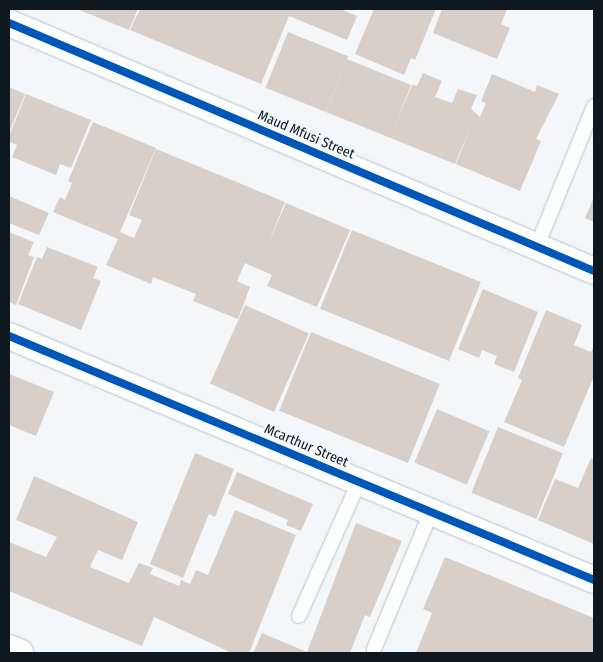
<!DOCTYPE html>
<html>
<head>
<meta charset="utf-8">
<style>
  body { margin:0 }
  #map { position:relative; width:603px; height:662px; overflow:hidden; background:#f4f7fa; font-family:"Fira Sans Condensed",sans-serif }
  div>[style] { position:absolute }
  .building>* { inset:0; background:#d8cfc8; transform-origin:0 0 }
  .roads { filter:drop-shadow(0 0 1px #bdc2c7) drop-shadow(0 0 1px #bdc2c7) }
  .service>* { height:14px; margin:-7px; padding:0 7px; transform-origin:7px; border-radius:7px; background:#fdfefe }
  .minor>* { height:26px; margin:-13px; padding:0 13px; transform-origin:13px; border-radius:13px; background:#fdfefe }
  .tertiary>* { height:28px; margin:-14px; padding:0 14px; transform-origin:14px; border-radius:14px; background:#fdfefe }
  .cycleway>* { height:8px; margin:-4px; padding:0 4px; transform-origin:4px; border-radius:4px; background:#0057b8 }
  span { translate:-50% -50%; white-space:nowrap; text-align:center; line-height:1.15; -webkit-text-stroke:5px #f2f7fc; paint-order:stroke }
  .street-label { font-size:14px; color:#0f171f }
  .frame { position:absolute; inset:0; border:10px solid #0f171f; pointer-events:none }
</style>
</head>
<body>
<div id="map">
  <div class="building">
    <i style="clip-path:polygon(77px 9px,138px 9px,129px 30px)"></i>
    <i style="clip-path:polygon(140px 9px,340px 9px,357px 16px,347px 40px,289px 16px,261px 84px,130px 30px)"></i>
    <i style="clip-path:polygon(374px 9px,436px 9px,415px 60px,411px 58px,404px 75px,355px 54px)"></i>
    <i style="clip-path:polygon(442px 9px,507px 9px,501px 24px,510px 28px,497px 59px,433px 33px)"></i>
    <i style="left:288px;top:32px;width:65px;height:60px;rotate:22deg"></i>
    <i style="clip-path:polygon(347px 59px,411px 85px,394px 128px,412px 85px,417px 86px,423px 73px,442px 81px,435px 97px,452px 103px,458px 89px,477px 95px,471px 109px,480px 117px,486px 103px,481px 101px,492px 74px,535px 92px,537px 85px,559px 94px,536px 139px,541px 141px,520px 191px,456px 164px,472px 123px,455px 164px,326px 112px)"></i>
    <i style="clip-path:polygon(9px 87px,25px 94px,9px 133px)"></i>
    <i style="clip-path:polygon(26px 94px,91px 120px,71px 168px,60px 164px,56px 175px,12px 157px,17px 145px,9px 142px,9px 136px)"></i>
    <i style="clip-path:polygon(93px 122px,156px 148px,120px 232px,134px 238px,142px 220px,129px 215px,156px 149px,285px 202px,268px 244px,286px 203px,350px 230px,317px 307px,267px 286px,272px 275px,245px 263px,237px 281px,250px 287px,238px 319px,193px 301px,196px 294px,153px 277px,151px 284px,106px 265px,118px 239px,53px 212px,60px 197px,65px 200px,72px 183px,68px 181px)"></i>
    <i style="clip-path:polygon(9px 196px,49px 213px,39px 235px,9px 223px)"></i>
    <i style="clip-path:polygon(594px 197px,594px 222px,585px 218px)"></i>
    <i style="left:352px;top:230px;width:139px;height:85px;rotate:22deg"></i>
    <i style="clip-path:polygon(9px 232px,34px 242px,28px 255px,34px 257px,16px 305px,9px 302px)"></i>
    <i style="clip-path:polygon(47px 247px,98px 267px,93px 278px,101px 281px,81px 330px,18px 304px,37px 257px,42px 259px)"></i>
    <i style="clip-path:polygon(483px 289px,538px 312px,514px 372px,494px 364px,497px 356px,482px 350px,479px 358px,458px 349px)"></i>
    <i style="left:245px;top:305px;width:70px;height:86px;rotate:24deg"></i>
    <i style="clip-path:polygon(546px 310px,582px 325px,574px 345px,591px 352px,594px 346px,594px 376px,564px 447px,504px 422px,522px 380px,518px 378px)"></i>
    <i style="left:311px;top:332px;width:139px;height:85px;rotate:22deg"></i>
    <i style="clip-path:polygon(9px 374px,54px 392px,36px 436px,9px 425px)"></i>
    <i style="left:437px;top:409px;width:57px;height:58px;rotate:23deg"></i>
    <i style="left:498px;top:427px;width:70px;height:71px;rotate:22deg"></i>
    <i style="clip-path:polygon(195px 453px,234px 469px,215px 517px,209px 514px,183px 578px,150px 564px)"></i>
    <i style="clip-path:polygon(591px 458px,594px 460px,594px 544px,538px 520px,555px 479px,578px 488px)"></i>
    <i style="clip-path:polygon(237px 472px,313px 504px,301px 531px,286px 525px,288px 520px,228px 494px)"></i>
    <i style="clip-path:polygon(34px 476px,138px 522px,122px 560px,98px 550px,90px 567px,129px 583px,139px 563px,153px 568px,150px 574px,179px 586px,181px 580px,190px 584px,196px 570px,208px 575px,235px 510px,296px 535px,249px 653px,232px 653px,154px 617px,142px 646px,9px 591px,9px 542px,46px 557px,57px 537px,16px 520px)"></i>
    <i style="clip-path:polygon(356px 523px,402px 541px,370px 617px,365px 615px,350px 653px,253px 653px,262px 633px,307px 652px)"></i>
    <i style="clip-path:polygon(445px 557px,594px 618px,594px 653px,416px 653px,432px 613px,423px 609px)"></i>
  </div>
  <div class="roads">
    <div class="service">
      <i style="left:537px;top:246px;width:151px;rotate:-67.8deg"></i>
      <i style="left:299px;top:616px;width:147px;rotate:-65.9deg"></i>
      <i style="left:374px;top:649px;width:148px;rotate:-67.4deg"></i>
    </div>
    <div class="minor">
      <i style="left:9px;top:23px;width:635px;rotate:22.97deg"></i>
      <i style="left:9px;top:336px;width:634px;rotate:22.64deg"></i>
    </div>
    <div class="tertiary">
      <i style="left:9px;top:649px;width:11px;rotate:22deg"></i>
    </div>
  </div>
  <div class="cycleway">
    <i style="left:9px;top:23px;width:635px;rotate:22.97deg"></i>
    <i style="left:9px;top:336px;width:634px;rotate:22.64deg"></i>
  </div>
  <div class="street-label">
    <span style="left:306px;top:135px;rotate:23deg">Maud Mfusi Street</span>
    <span style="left:306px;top:446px;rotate:23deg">Mcarthur Street</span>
  </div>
  <div class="frame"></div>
</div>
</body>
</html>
